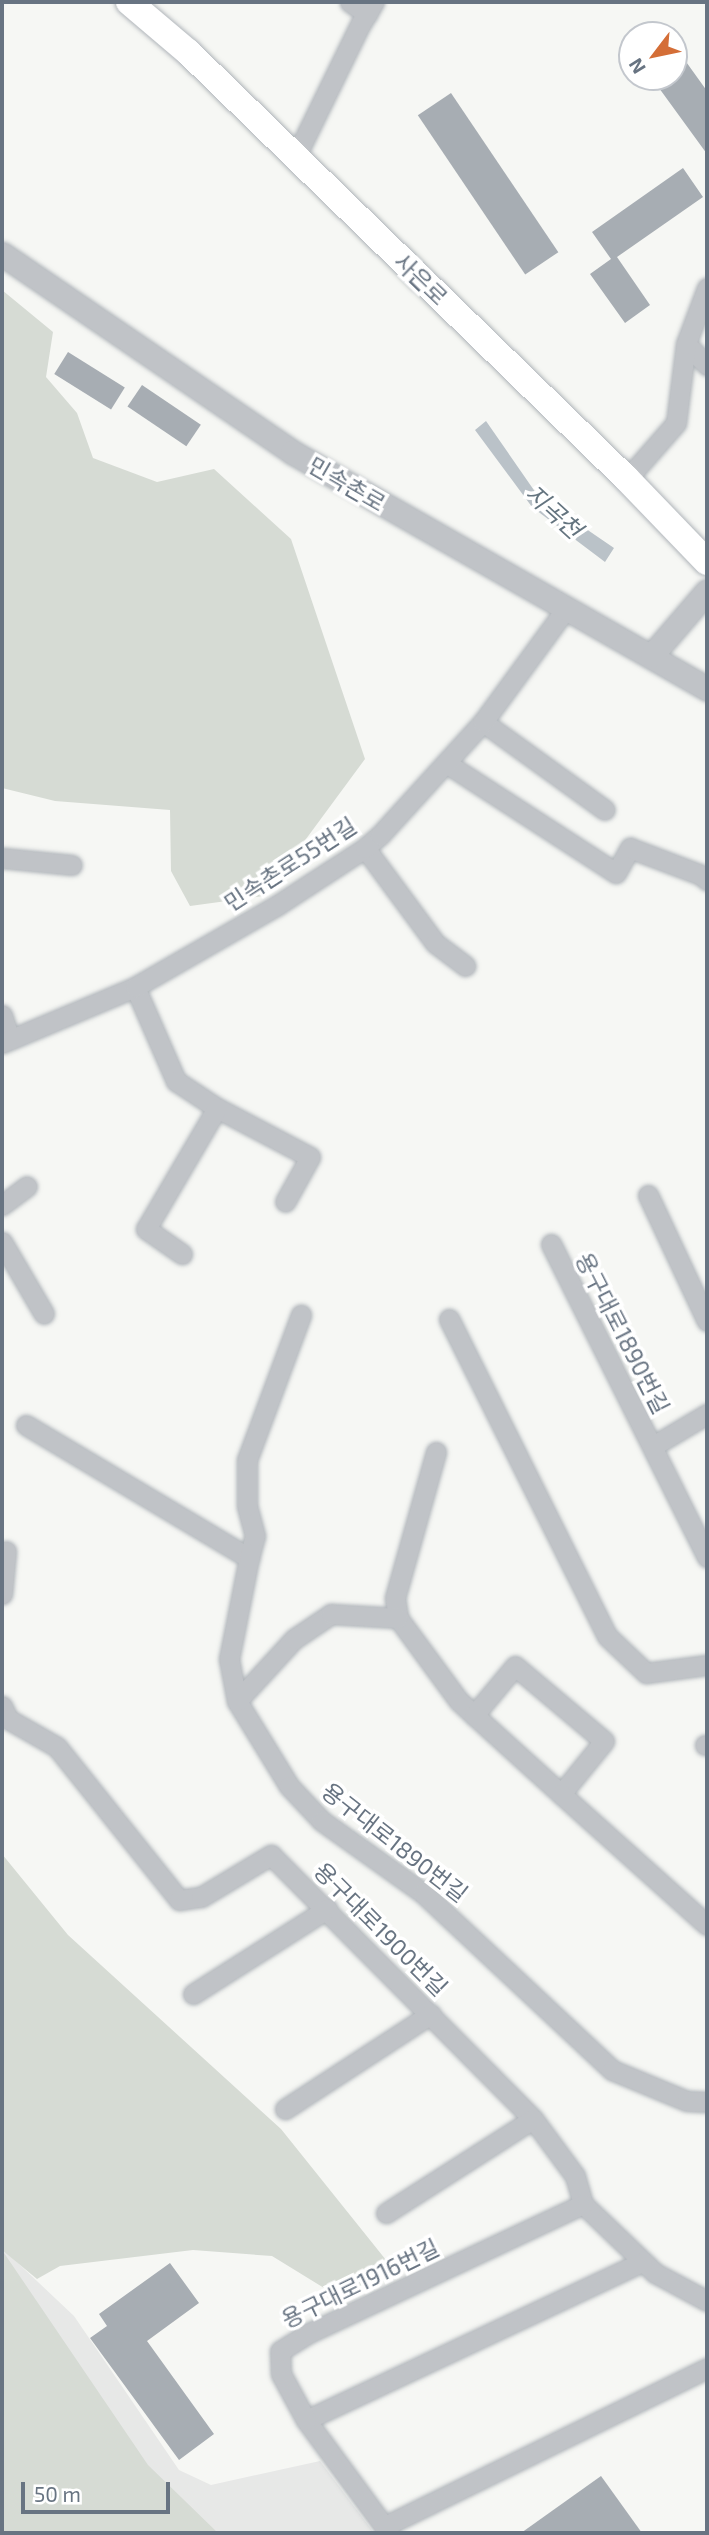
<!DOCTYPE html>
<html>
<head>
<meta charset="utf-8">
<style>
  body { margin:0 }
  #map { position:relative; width:709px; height:2535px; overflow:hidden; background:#f6f7f4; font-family:"Exo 2","Noto Sans KR",sans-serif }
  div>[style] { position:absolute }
  .built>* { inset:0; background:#e7e8e7 }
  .green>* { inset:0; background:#d6dbd4 }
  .water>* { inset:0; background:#bac2c8 }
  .building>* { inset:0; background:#a7adb3; transform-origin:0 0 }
  .roads { filter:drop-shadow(0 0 2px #b0b5ba) drop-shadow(0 0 2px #b0b5ba) }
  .minor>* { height:19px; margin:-9.5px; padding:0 9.5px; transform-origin:9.5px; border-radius:9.5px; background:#c0c3c7 }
  .tertiary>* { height:23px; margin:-11.5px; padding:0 11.5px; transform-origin:11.5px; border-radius:11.5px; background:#c0c3c7 }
  .secondary>* { height:26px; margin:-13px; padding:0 13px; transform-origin:13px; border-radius:13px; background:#fff }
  span { translate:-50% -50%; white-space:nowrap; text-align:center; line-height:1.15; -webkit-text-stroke:7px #fff; paint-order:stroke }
  .street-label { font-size:23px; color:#687482 }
  .water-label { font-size:24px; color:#64747f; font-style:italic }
  .frame { position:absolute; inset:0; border:4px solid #687482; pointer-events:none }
  .north { position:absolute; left:618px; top:21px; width:70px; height:70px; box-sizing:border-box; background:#fff; border:2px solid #c3c7cd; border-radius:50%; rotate:238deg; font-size:19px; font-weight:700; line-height:28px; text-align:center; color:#687482 }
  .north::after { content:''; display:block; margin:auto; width:24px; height:32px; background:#d46e37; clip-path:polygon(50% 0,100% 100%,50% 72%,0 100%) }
  .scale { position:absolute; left:21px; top:2482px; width:149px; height:32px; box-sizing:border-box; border:4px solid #687482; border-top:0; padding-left:9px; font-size:21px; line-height:24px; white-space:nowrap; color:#687482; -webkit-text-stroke:5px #fff; paint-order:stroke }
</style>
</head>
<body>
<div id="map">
  <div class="built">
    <i style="clip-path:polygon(2px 2248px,74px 2316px,179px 2470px,211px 2485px,320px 2461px,374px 2533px,2px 2533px)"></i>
  </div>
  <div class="green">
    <i style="clip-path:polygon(2px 290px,53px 332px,46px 377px,77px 413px,93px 458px,157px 482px,214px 469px,291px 539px,365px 759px,264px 896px,190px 906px,171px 871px,170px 810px,55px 801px,2px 788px)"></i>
    <i style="clip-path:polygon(2px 1854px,68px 1935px,281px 2129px,394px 2270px,342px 2299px,272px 2256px,193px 2250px,60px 2266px,37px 2279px,2px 2250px,148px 2465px,218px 2533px,2px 2533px)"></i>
  </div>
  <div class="water">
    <i style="clip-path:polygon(486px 421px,538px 496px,614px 548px,605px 562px,532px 507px,475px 430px)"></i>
  </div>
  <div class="building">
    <i style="clip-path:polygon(674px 45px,707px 91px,707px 154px,651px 77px,674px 77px)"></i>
    <i style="left:451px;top:93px;width:192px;height:40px;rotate:56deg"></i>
    <i style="clip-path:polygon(683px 168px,703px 197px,617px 257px,650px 305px,625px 323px,590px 274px,611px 259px,592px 232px)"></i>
    <i style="left:68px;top:352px;width:67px;height:26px;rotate:32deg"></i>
    <i style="left:142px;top:385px;width:71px;height:26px;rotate:34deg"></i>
    <i style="clip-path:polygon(170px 2263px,199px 2303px,147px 2341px,214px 2434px,179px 2460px,90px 2338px,107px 2326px,99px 2314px)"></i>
    <i style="clip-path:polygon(601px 2476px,642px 2533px,521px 2533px)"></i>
  </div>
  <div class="roads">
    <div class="minor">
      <i style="left:350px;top:2px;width:21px;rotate:35deg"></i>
      <i style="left:296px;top:156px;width:146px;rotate:-64deg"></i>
      <i style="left:360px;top:25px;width:27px;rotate:-59deg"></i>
      <i style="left:686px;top:344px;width:30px;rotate:45deg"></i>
      <i style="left:627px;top:479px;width:74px;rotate:-48.8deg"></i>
      <i style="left:676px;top:423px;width:80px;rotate:-82.8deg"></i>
      <i style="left:686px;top:344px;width:60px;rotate:-69.4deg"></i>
      <i style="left:483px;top:722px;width:150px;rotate:35.8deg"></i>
      <i style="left:446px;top:763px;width:202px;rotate:32.9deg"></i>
      <i style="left:616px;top:873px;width:29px;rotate:-61deg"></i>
      <i style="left:630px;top:848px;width:76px;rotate:20.8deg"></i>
      <i style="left:701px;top:875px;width:8px;rotate:40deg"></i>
      <i style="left:365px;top:848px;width:118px;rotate:53.6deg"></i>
      <i style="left:435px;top:943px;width:38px;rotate:37deg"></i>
      <i style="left:2px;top:858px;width:70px;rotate:5.7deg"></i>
      <i style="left:135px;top:987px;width:103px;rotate:66.4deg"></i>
      <i style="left:176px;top:1081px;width:49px;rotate:33.4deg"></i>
      <i style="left:217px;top:1108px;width:105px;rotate:27.8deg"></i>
      <i style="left:310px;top:1157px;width:51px;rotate:119.1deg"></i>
      <i style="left:2px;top:1015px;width:25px;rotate:72deg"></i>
      <i style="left:2px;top:1043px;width:144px;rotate:-22.8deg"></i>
      <i style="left:135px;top:987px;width:163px;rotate:-29.9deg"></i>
      <i style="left:276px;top:906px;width:106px;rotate:-33.1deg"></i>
      <i style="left:365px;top:848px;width:20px;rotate:-41deg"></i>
      <i style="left:380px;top:835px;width:153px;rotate:-47.7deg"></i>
      <i style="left:483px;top:722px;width:139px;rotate:-53.8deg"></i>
      <i style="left:648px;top:1195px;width:139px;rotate:64.9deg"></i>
      <i style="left:2px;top:1205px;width:31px;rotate:-37deg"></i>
      <i style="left:2px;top:1242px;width:83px;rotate:59.7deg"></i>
      <i style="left:551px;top:1244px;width:350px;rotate:63.5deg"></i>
      <i style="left:182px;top:1254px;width:44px;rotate:-145.2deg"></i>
      <i style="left:146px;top:1229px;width:140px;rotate:-59.6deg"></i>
      <i style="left:449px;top:1319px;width:354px;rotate:63.5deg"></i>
      <i style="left:607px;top:1636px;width:54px;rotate:43.5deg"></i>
      <i style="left:646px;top:1673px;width:62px;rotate:-7.5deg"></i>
      <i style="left:26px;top:1425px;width:260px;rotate:30.8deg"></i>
      <i style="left:249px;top:1558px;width:103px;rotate:101.2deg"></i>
      <i style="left:229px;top:1659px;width:43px;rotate:79.2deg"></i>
      <i style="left:237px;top:1701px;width:100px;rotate:58.5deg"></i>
      <i style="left:289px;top:1786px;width:48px;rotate:46.7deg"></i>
      <i style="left:322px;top:1821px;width:124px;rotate:35.5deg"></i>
      <i style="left:423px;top:1893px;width:259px;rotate:43.1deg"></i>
      <i style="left:612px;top:2070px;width:81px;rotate:22.5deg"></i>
      <i style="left:687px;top:2101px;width:20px;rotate:3deg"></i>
      <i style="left:653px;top:1446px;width:63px;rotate:-30.7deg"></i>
      <i style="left:436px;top:1452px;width:152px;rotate:105.7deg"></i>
      <i style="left:395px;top:1598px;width:20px;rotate:81deg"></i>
      <i style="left:398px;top:1618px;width:103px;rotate:53.7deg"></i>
      <i style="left:459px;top:1701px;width:21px;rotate:43deg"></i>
      <i style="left:249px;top:1558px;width:23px;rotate:-75deg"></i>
      <i style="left:255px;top:1536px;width:31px;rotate:-105deg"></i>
      <i style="left:247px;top:1506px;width:46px;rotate:-90deg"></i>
      <i style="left:247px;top:1460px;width:155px;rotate:-69.6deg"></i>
      <i style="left:2px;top:1594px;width:43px;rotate:-84.7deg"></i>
      <i style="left:237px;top:1701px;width:84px;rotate:-47.4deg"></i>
      <i style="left:294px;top:1639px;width:45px;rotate:-34deg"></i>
      <i style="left:331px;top:1614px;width:67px;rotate:3.4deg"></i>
      <i style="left:2px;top:1706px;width:14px;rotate:65deg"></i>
      <i style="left:8px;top:1719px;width:56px;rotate:29.7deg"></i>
      <i style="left:57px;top:1747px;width:196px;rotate:51.4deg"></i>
      <i style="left:179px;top:1900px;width:22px;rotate:-8deg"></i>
      <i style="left:201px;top:1897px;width:82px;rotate:-31deg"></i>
      <i style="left:271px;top:1855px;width:372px;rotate:45.2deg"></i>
      <i style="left:533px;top:2119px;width:71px;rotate:53.6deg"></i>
      <i style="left:575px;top:2176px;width:29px;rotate:74deg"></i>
      <i style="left:583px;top:2204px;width:100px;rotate:43.8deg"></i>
      <i style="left:655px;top:2273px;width:59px;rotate:28.3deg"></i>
      <i style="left:705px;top:1745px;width:2px"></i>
      <i style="left:561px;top:1794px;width:68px;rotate:-50.9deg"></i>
      <i style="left:604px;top:1741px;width:116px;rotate:-139.9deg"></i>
      <i style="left:515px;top:1666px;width:64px;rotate:129.9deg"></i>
      <i style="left:474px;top:1715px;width:118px;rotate:42.2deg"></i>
      <i style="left:561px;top:1794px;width:196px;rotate:41.9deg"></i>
      <i style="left:193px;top:1994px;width:159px;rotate:-32.4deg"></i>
      <i style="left:285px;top:2109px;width:174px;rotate:-33.1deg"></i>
      <i style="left:386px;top:2213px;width:174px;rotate:-32.6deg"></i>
      <i style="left:306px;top:2420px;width:371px;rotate:-25.2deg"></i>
      <i style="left:385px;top:2526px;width:359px;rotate:-26.1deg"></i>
      <i style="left:389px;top:2533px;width:140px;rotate:-126.3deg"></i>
      <i style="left:306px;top:2420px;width:52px;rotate:-118.5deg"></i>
      <i style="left:281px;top:2374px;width:23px;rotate:-92deg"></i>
      <i style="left:280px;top:2351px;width:34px;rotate:-32deg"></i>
      <i style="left:309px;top:2333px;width:303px;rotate:-25.2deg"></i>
    </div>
    <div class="tertiary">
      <i style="left:2px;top:254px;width:351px;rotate:34.3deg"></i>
      <i style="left:292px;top:452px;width:478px;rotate:29.7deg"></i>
      <i style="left:652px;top:655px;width:84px;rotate:-49.3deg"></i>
    </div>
    <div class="secondary">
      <i style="left:129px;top:2px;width:77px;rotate:40.3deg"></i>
      <i style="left:188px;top:52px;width:612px;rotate:44.21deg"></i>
      <i style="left:627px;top:479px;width:115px;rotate:46.1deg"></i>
    </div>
  </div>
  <div class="street-label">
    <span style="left:421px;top:279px;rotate:44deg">사은로</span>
    <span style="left:347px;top:484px;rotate:30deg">민속촌로</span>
    <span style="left:290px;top:864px;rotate:-33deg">민속촌로55번길</span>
    <span style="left:623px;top:1333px;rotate:63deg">용구대로1890번길</span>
    <span style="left:395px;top:1842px;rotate:38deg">용구대로1890번길</span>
    <span style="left:381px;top:1929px;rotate:45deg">용구대로1900번길</span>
    <span style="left:360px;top:2283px;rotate:-26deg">용구대로1916번길</span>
  </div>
  <div class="water-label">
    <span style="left:554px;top:511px;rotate:42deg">지곡천</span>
  </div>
  <div class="frame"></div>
  <div class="north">N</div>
  <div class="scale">50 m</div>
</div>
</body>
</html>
